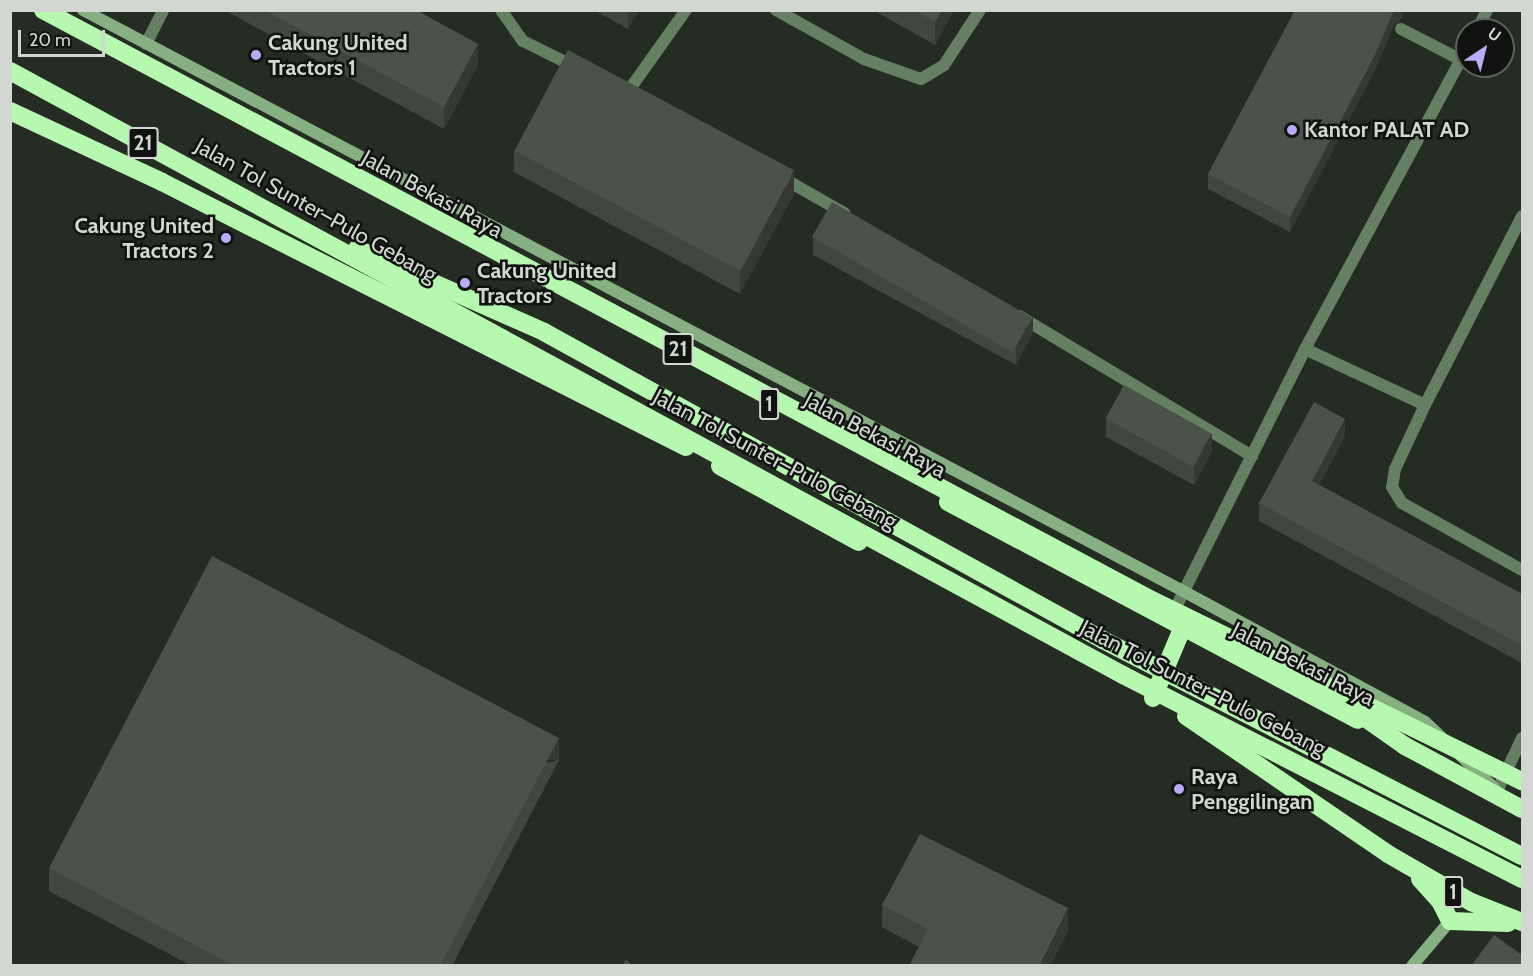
<!DOCTYPE html>
<html>
<head>
<meta charset="utf-8">
<style>
  body { margin:0 }
  #map { position:relative; width:1533px; height:976px; overflow:hidden; background:#252c24; font-family:Cabin,sans-serif }
  div>[style] { position:absolute }
  .street>* { height:12px; margin:-6px; padding:0 6px; transform-origin:6px; border-radius:6px; background:#657f62 }
  .secondary>* { height:12px; margin:-6px; padding:0 6px; transform-origin:6px; border-radius:6px; background:#86b081 }
  .highway>* { height:18px; margin:-9px; padding:0 9px; transform-origin:9px; border-radius:9px; background:#b6f8af }
  .highway-bridge>* { height:18px; margin:-9px; padding:0 9px; transform-origin:9px; border-radius:9px; background:#b6f8af }
  .wall>* { inset:0; background:#40473f }
  .shaded-wall>* { inset:0; background:#343933; transform-origin:0 0 }
  .building>* { inset:0; background:#4a5249; transform-origin:0 0 }
  .dots>* { width:16px; height:16px; translate:-50% -50%; box-sizing:border-box; border:3px solid #101310; border-radius:50% }
  span { translate:-50% -50%; white-space:nowrap; text-align:center; line-height:1.15; -webkit-text-stroke:5px #101310; paint-order:stroke }
  .shield-label span { padding:2px 4px; background:#101310; border:2px solid; border-radius:4px; -webkit-text-stroke-width:0 }
  .shield-label { font-size:21px; color:#d2d7d2; font-weight:700 }
  .poi-label { font-size:22px; color:#d2d7d2; font-weight:700 }
  .left { translate:0 -50%; text-align:left }
  .right { translate:-100% -50%; text-align:right }
  .street-label { font-size:22px; color:#d2d7d2 }
  .frame { position:absolute; inset:0; border:12px solid #d2d7d2; pointer-events:none }
  .north { position:absolute; left:1455px; top:18px; width:60px; height:60px; box-sizing:border-box; background:#101310; border:2px solid #5e615e; border-radius:50%; rotate:35deg; font-size:16px; font-weight:700; line-height:24px; text-align:center; color:#d2d7d2 }
  .north::after { content:''; display:block; margin:auto; width:21px; height:27px; background:#b9abf7; clip-path:polygon(50% 0,100% 100%,50% 72%,0 100%) }
  .scale { position:absolute; left:18px; top:30px; width:87px; height:27px; box-sizing:border-box; border:3px solid #d2d7d2; border-top:0; padding-left:8px; font-size:18px; line-height:21px; white-space:nowrap; color:#d2d7d2; -webkit-text-stroke:4px #101310; paint-order:stroke }
</style>
</head>
<body>
<div id="map">
  <div class="street">
    <i style="left:501px;top:10px;width:38px;rotate:55deg"></i>
    <i style="left:523px;top:41px;width:58px;rotate:26.6deg"></i>
    <i style="left:776px;top:10px;width:101px;rotate:29.1deg"></i>
    <i style="left:864px;top:59px;width:60px;rotate:19.3deg"></i>
    <i style="left:921px;top:79px;width:27px;rotate:-31deg"></i>
    <i style="left:944px;top:65px;width:66px;rotate:-56.8deg"></i>
    <i style="left:1401px;top:29px;width:68px;rotate:27.3deg"></i>
    <i style="left:1477px;top:30px;width:22px;rotate:-63deg"></i>
    <i style="left:146px;top:44px;width:38px;rotate:-63deg"></i>
    <i style="left:627px;top:93px;width:102px;rotate:-54.6deg"></i>
    <i style="left:781px;top:177px;width:73px;rotate:29.7deg"></i>
    <i style="left:1019px;top:316px;width:272px;rotate:31deg"></i>
    <i style="left:1305px;top:349px;width:132px;rotate:25deg"></i>
    <i style="left:1425px;top:405px;width:212px;rotate:-62.8deg"></i>
    <i style="left:1425px;top:405px;width:71px;rotate:115.1deg"></i>
    <i style="left:1395px;top:469px;width:18px;rotate:99deg"></i>
    <i style="left:1392px;top:487px;width:19px;rotate:58deg"></i>
    <i style="left:1402px;top:503px;width:137px;rotate:29.2deg"></i>
    <i style="left:1171px;top:617px;width:300px;rotate:-63.4deg"></i>
    <i style="left:1305px;top:349px;width:342px;rotate:-61.7deg"></i>
    <i style="left:1497px;top:791px;width:59px;rotate:-64.7deg"></i>
  </div>
  <div class="secondary">
    <i style="left:83px;top:10px;width:1244px;rotate:27.84deg"></i>
    <i style="left:1183px;top:591px;width:275px;rotate:28.4deg"></i>
    <i style="left:1425px;top:722px;width:22px;rotate:43deg"></i>
    <i style="left:1460px;top:755px;width:49px;rotate:44.2deg"></i>
    <i style="left:1412px;top:966px;width:59px;rotate:-49.8deg"></i>
  </div>
  <div class="highway">
    <i style="left:10px;top:71px;width:302px;rotate:28.5deg"></i>
    <i style="left:10px;top:111px;width:168px;rotate:25deg"></i>
    <i style="left:162px;top:182px;width:587px;rotate:26.83deg"></i>
    <i style="left:720px;top:466px;width:158px;rotate:28.7deg"></i>
    <i style="left:948px;top:502px;width:464px;rotate:28deg"></i>
    <i style="left:1153px;top:698px;width:75px;rotate:-67.2deg"></i>
    <i style="left:1186px;top:716px;width:245px;rotate:34.3deg"></i>
    <i style="left:1388px;top:854px;width:96px;rotate:30deg"></i>
    <i style="left:1471px;top:902px;width:55px;rotate:21.4deg"></i>
    <i style="left:1420px;top:879px;width:30px;rotate:48deg"></i>
    <i style="left:1440px;top:901px;width:22px;rotate:63deg"></i>
    <i style="left:1450px;top:921px;width:58px;rotate:2deg"></i>
  </div>
  <div class="highway-bridge">
    <i style="left:43px;top:10px;width:1249px;rotate:28.02deg"></i>
    <i style="left:1146px;top:597px;width:419px;rotate:26.1deg"></i>
    <i style="left:275px;top:215px;width:965px;rotate:28.48deg"></i>
    <i style="left:1123px;top:675px;width:448px;rotate:27.1deg"></i>
    <i style="left:357px;top:249px;width:205px;rotate:23.9deg"></i>
    <i style="left:544px;top:332px;width:638px;rotate:28.85deg"></i>
    <i style="left:1103px;top:640px;width:471px;rotate:27.3deg"></i>
    <i style="left:1345px;top:704px;width:73px;rotate:35deg"></i>
    <i style="left:1405px;top:746px;width:133px;rotate:28.3deg"></i>
  </div>
  <div class="wall">
    <i style="clip-path:polygon(224px 10px,416px 10px,478px 65px,444px 129px)"></i>
    <i style="clip-path:polygon(594px 10px,639px 10px,628px 29px)"></i>
    <i style="clip-path:polygon(873px 10px,954px 10px,935px 45px)"></i>
    <i style="clip-path:polygon(1295px 10px,1400px 21px,1394px 25px,1375px 70px,1290px 232px,1208px 189px,1208px 174px)"></i>
    <i style="clip-path:polygon(514px 150px,794px 194px,740px 294px,514px 172px)"></i>
    <i style="clip-path:polygon(813px 237px,1033px 333px,1016px 365px,813px 255px)"></i>
    <i style="clip-path:polygon(1106px 419px,1212px 451px,1194px 485px,1106px 437px)"></i>
    <i style="clip-path:polygon(1345px 437px,1319px 485px,1522px 594px,1522px 663px,1259px 521px,1259px 503px)"></i>
    <i style="clip-path:polygon(559px 760px,452px 966px,192px 966px,49px 891px,49px 868px)"></i>
    <i style="clip-path:polygon(882px 905px,1068px 931px,1050px 966px,909px 966px,919px 947px,882px 927px)"></i>
  </div>
  <div class="shaded-wall">
    <i style="clip-path:polygon(630px 10px,639px 10px,628px 29px,628px 13px)"></i>
    <i style="clip-path:polygon(942px 10px,954px 10px,935px 45px,935px 22px)"></i>
    <i style="clip-path:polygon(1394px 10px,1405px 10px,1400px 21px,1394px 25px,1375px 70px,1290px 232px,1290px 217px)"></i>
    <i style="clip-path:polygon(478px 44px,478px 65px,444px 129px,444px 107px)"></i>
    <i style="clip-path:polygon(794px 171px,794px 194px,740px 294px,740px 272px)"></i>
    <i style="clip-path:polygon(1033px 316px,1033px 333px,1016px 365px,1016px 347px)"></i>
    <i style="clip-path:polygon(1345px 419px,1345px 437px,1312px 499px,1312px 481px)"></i>
    <i style="clip-path:polygon(1212px 433px,1212px 451px,1194px 485px,1194px 467px)"></i>
    <i style="left:559px;top:738px;width:22px;height:257px;rotate:90deg"></i>
    <i style="clip-path:polygon(1068px 908px,1068px 931px,1050px 966px,1039px 966px)"></i>
  </div>
  <div class="building">
    <i style="clip-path:polygon(264px 10px,416px 10px,478px 44px,444px 107px)"></i>
    <i style="clip-path:polygon(914px 10px,942px 10px,935px 22px)"></i>
    <i style="clip-path:polygon(1295px 10px,1394px 10px,1375px 55px,1290px 217px,1208px 174px)"></i>
    <i style="left:568px;top:50px;width:256px;height:114px;rotate:28deg"></i>
    <i style="left:832px;top:202px;width:231px;height:40px;rotate:30deg"></i>
    <i style="left:1124px;top:385px;width:100px;height:38px;rotate:29deg"></i>
    <i style="clip-path:polygon(1314px 402px,1345px 419px,1312px 481px,1522px 594px,1522px 645px,1259px 503px)"></i>
    <i style="clip-path:polygon(212px 556px,559px 738px,440px 966px,235px 966px,49px 868px)"></i>
    <i style="clip-path:polygon(920px 834px,1068px 908px,1039px 966px,909px 966px,928px 929px,882px 905px)"></i>
    <i style="clip-path:polygon(1494px 935px,1522px 955px,1522px 966px,1471px 966px)"></i>
    <i style="clip-path:polygon(626px 960px,633px 966px,622px 966px)"></i>
  </div>
  <div class="dots">
    <i style="left:256px;top:55px;background:#b9abf7"></i>
    <i style="left:1292px;top:130px;background:#b9abf7"></i>
    <i style="left:226px;top:238px;background:#b9abf7"></i>
    <i style="left:465px;top:283px;background:#b9abf7"></i>
    <i style="left:1179px;top:789px;background:#b9abf7"></i>
  </div>
  <div class="shield-label">
    <span style="left:143px;top:143px">21</span>
    <span style="left:678px;top:349px">21</span>
    <span style="left:769px;top:404px">1</span>
    <span style="left:1453px;top:892px">1</span>
  </div>
  <div class="poi-label">
    <span class="left" style="left:268px;top:55px">Cakung United<br>Tractors 1</span>
    <span class="left" style="left:1304px;top:130px">Kantor PALAT AD</span>
    <span class="right" style="left:214px;top:238px">Cakung United<br>Tractors 2</span>
    <span class="left" style="left:477px;top:283px">Cakung United<br>Tractors</span>
    <span class="left" style="left:1191px;top:789px">Raya<br>Penggilingan</span>
  </div>
  <div class="street-label">
    <span style="left:432px;top:194px;rotate:29deg">Jalan Bekasi Raya</span>
    <span style="left:316px;top:210px;rotate:29deg">Jalan Tol Sunter–Pulo Gebang</span>
    <span style="left:875px;top:435px;rotate:28deg">Jalan Bekasi Raya</span>
    <span style="left:775px;top:459px;rotate:28deg">Jalan Tol Sunter–Pulo Gebang</span>
    <span style="left:1303px;top:664px;rotate:27deg">Jalan Bekasi Raya</span>
    <span style="left:1203px;top:688px;rotate:27deg">Jalan Tol Sunter–Pulo Gebang</span>
  </div>
  <div class="frame"></div>
  <div class="north">U</div>
  <div class="scale">20 m</div>
</div>
</body>
</html>
